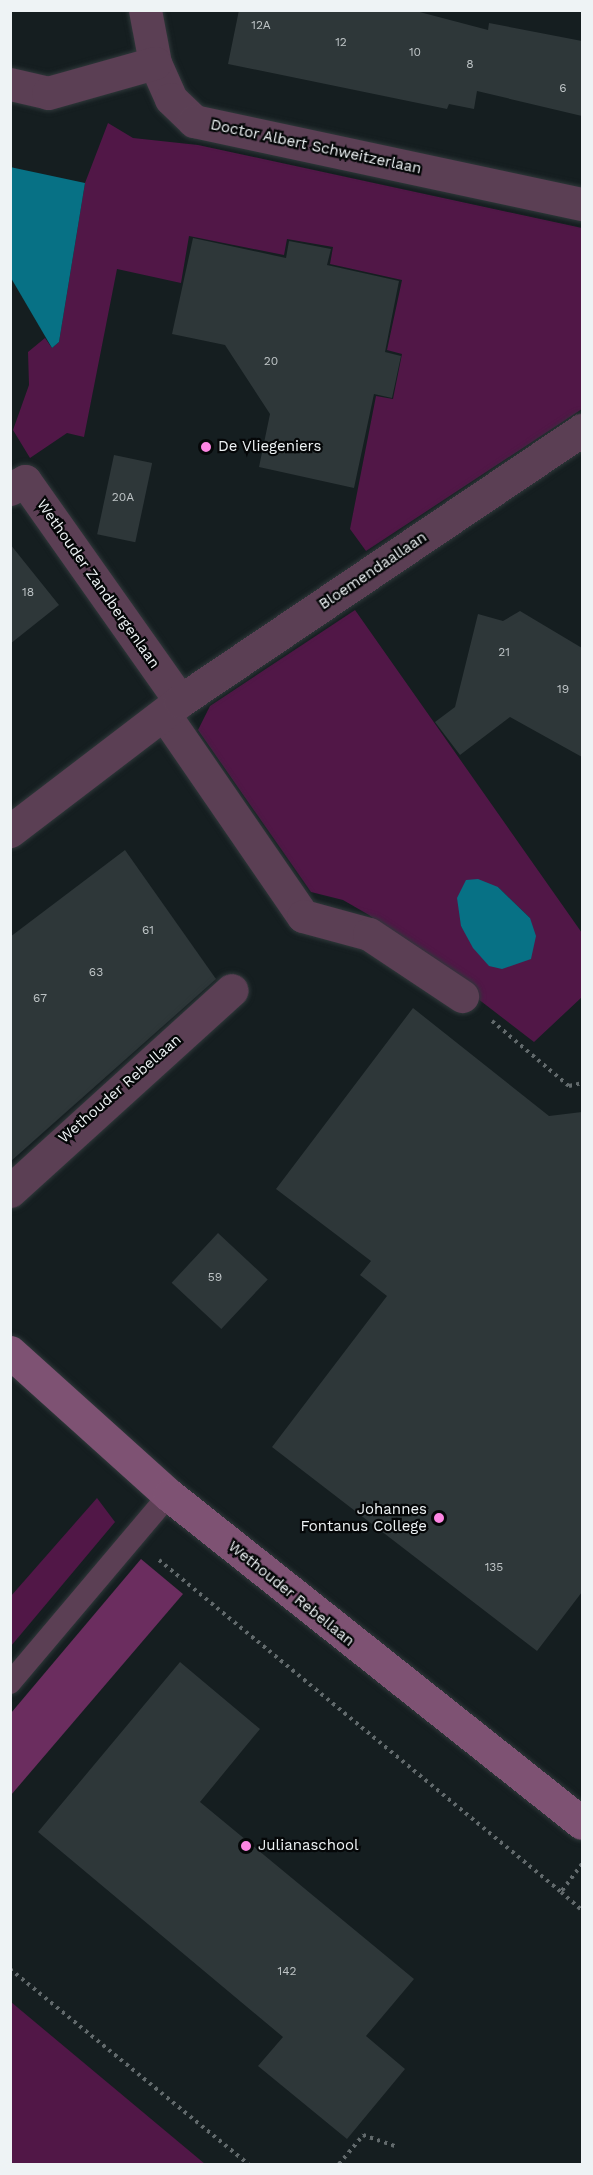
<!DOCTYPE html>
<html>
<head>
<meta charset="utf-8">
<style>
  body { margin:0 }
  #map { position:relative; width:593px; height:2175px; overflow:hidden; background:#151e20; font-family:"Work Sans",sans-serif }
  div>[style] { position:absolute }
  .green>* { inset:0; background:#511747 }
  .forest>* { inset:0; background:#6b2d5f }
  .water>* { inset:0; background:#077185 }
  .building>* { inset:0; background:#2e3739; transform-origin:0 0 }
  .path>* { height:4px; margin-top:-2px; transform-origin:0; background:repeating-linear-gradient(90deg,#626a6c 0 3px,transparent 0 7.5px) }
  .roads { filter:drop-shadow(0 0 2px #2f383a) drop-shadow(0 0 2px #2f383a) }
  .lane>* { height:22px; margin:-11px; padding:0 11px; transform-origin:11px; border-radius:11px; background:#5b3f54 }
  .street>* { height:33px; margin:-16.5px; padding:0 16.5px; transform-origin:16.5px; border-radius:16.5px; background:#5b3f54 }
  .secondary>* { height:33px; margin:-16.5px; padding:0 16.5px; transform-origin:16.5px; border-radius:16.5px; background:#7e5273 }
  .dots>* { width:16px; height:16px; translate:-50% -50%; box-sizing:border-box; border:3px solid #050708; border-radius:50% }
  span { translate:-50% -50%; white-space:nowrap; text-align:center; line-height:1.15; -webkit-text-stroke:4.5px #050708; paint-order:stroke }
  .number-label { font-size:12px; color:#bec4c6 }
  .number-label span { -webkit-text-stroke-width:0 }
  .street-label { font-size:15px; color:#eef3f5 }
  .poi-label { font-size:15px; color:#eef3f5 }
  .left { translate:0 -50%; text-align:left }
  .right { translate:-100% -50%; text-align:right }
  .frame { position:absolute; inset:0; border:12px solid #eef3f5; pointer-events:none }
</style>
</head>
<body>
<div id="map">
  <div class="green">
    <i style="clip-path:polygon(108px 123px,133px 138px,198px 145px,582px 228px,582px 409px,366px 551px,350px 529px,376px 396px,393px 399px,402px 354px,387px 350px,402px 280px,330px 264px,333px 247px,287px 239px,284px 255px,189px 236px,181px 283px,117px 269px,84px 437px,67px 433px,30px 458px,13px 430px,29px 385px,28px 352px,45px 338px,52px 348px,59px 342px,85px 183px)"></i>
    <i style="clip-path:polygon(evenodd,355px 610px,582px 933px,582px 997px,534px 1042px,369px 915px,343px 900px,311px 892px,198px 730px,210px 706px,355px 610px,498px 887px,530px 918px,489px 965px,461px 926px,498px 887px)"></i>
    <i style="clip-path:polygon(97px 1498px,115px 1522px,11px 1646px,11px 1596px)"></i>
    <i style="clip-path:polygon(11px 2002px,205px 2164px,11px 2164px)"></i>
  </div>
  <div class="forest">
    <i style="clip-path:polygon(141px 1559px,183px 1594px,11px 1795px,11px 1713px)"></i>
  </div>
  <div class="water">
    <i style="clip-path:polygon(10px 167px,85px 183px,59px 342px,52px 348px,11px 278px)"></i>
    <i style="clip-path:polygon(478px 879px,498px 887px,530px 918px,536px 936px,531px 959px,502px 969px,489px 966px,473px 948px,461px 926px,457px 898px,466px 880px)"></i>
  </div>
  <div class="building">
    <i style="clip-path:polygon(239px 10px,412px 10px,488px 30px,489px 23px,582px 41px,582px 116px,477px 91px,474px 109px,449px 104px,447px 109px,228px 64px)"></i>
    <i style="clip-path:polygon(193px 238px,286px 258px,289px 241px,331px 249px,327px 265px,399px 281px,385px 352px,401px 356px,392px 398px,374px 394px,354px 488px,259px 467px,270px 414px,225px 345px,172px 334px)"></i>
    <i style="left:114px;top:455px;width:39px;height:81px;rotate:12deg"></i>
    <i style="clip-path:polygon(10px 544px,59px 605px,10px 644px)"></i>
    <i style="clip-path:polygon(520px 611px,582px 648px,582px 757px,510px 717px,460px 755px,435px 722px,455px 707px,478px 614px,503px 621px)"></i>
    <i style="clip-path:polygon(125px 850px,216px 979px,10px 1162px,10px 937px)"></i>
    <i style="clip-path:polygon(413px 1008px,549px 1116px,582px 1112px,582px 1592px,537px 1651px,272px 1447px,387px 1296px,360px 1275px,371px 1261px,276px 1189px)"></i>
    <i style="left:218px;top:1233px;width:68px;height:68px;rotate:43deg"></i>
    <i style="clip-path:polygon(180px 1662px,260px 1729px,200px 1802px,414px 1979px,366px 2036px,405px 2069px,347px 2139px,258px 2066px,283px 2037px,38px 1832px)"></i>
  </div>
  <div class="path">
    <i style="left:492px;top:1021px;width:101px;rotate:40.2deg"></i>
    <i style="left:569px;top:1086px;width:13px;rotate:-13deg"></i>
    <i style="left:159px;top:1560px;width:521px;rotate:39.55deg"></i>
    <i style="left:582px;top:1864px;width:35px;rotate:127deg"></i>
    <i style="left:561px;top:1892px;width:28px;rotate:41deg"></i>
    <i style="left:10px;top:1969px;width:308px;rotate:39.3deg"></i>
    <i style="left:339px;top:2164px;width:38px;rotate:-50deg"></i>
    <i style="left:363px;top:2135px;width:37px;rotate:19deg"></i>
  </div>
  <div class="roads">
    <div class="lane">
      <i style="left:10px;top:1683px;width:246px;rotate:-49.8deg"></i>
    </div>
    <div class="street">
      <i style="left:145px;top:10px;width:54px;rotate:79.3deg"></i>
      <i style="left:155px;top:63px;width:39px;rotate:66deg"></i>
      <i style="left:171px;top:99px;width:32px;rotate:44deg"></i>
      <i style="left:194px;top:121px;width:397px;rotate:12.1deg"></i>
      <i style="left:10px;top:84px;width:39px;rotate:13deg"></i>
      <i style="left:48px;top:93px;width:111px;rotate:-15.7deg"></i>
      <i style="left:10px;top:489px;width:17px;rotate:-28deg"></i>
      <i style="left:25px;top:481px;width:269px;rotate:54.8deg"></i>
      <i style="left:164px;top:714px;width:245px;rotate:55.5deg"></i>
      <i style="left:303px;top:916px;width:68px;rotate:15.3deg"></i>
      <i style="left:369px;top:934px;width:112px;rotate:33.7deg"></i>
      <i style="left:10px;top:831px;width:214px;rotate:-37.4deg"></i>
      <i style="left:180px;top:701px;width:485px;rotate:-34deg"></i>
      <i style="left:10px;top:1191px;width:299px;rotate:-42.2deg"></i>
    </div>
    <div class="secondary">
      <i style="left:10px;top:1352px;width:214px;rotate:42deg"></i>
      <i style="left:169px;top:1495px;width:527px;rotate:38.46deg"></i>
    </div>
  </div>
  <div class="dots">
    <i style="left:206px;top:447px;background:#fd86e3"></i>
    <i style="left:439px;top:1518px;background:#fd86e3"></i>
    <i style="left:246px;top:1846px;background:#fd86e3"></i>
  </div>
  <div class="number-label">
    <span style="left:261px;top:26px">12A</span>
    <span style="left:341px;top:43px">12</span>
    <span style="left:415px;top:53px">10</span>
    <span style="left:470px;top:65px">8</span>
    <span style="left:563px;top:89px">6</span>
    <span style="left:271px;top:362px">20</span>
    <span style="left:123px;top:498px">20A</span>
    <span style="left:28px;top:593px">18</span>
    <span style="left:504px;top:653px">21</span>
    <span style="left:563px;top:690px">19</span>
    <span style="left:148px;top:931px">61</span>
    <span style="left:96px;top:973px">63</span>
    <span style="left:40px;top:999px">67</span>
    <span style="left:215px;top:1278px">59</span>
    <span style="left:494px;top:1568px">135</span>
    <span style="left:287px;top:1972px">142</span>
  </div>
  <div class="street-label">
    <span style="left:316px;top:147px;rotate:12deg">Doctor Albert Schweitzerlaan</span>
    <span style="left:373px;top:571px;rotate:-34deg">Bloemendaallaan</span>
    <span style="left:98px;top:584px;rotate:55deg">Wethouder Zandbergenlaan</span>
    <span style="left:120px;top:1089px;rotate:-41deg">Wethouder Rebellaan</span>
    <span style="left:291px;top:1594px;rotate:39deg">Wethouder Rebellaan</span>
  </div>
  <div class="poi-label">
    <span class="left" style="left:218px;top:447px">De Vliegeniers</span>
    <span class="right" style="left:427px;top:1518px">Johannes<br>Fontanus College</span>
    <span class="left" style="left:258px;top:1846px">Julianaschool</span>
  </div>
  <div class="frame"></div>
</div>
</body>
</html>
